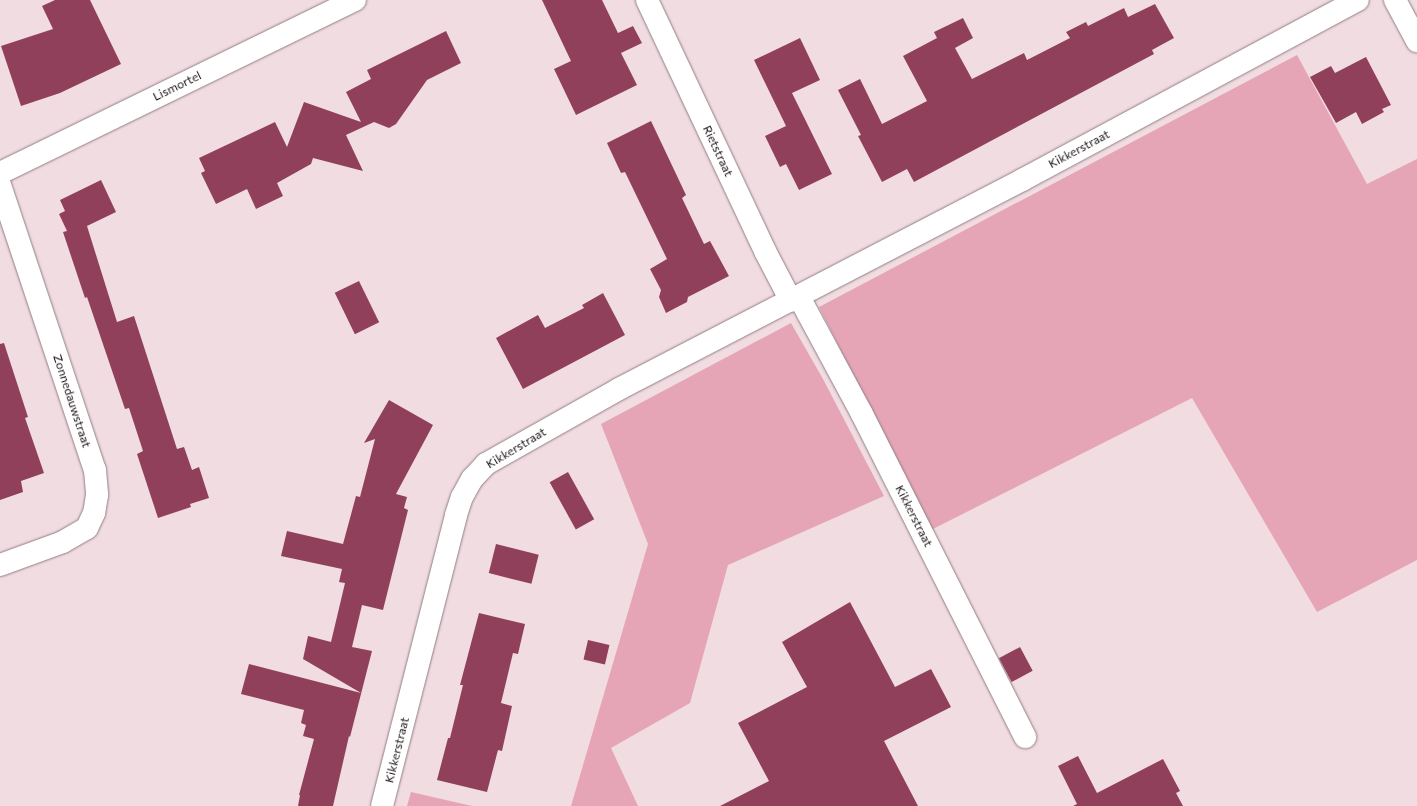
<!DOCTYPE html>
<html>
<head>
<meta charset="utf-8">
<style>
  body { margin:0 }
  #map { position:relative; width:1417px; height:806px; overflow:hidden; background:#f1dce1; font-family:Commissioner,sans-serif }
  div>[style] { position:absolute }
  .green>* { inset:0; background:#e5a5b7 }
  .building>* { inset:0; background:#91405c; transform-origin:0 0 }
  .roads { filter:drop-shadow(0 0 1px #907e82) drop-shadow(0 0 1px #907e82) }
  .street>* { height:22px; margin:-11px; padding:0 11px; transform-origin:11px; border-radius:11px; background:#fff }
  span { translate:-50% -50%; white-space:nowrap; text-align:center; line-height:1.15; -webkit-text-stroke:4px #fff; paint-order:stroke }
  .street-label { font-size:12px; color:#150e10 }
</style>
</head>
<body>
<div id="map">
  <div class="green">
    <i style="clip-path:polygon(1297px 55px,1367px 184px,1417px 159px,1417px 560px,1317px 612px,1192px 398px,931px 530px,819px 307px)"></i>
    <i style="clip-path:polygon(791px 323px,823px 379px,884px 496px,728px 565px,690px 703px,611px 748px,638px 806px,571px 806px,648px 544px,601px 424px)"></i>
    <i style="clip-path:polygon(411px 792px,472px 806px,407px 806px)"></i>
  </div>
  <div class="building">
    <i style="clip-path:polygon(55px 0,90px 0,121px 64px,60px 93px,21px 106px,1px 46px,53px 29px,42px 6px)"></i>
    <i style="clip-path:polygon(542px 0,602px 0,618px 33px,633px 26px,642px 43px,621px 53px,637px 85px,576px 115px,554px 69px,571px 61px)"></i>
    <i style="clip-path:polygon(1155px 4px,1174px 38px,1152px 50px,1154px 54px,914px 182px,907px 169px,882px 182px,858px 136px,861px 135px,838px 90px,860px 79px,882px 124px,927px 101px,903px 56px,937px 38px,934px 32px,963px 18px,973px 38px,955px 48px,972px 79px,1024px 53px,1027px 60px,1070px 38px,1066px 32px,1086px 22px,1088px 26px,1124px 8px,1128px 17px)"></i>
    <i style="clip-path:polygon(446px 31px,461px 63px,427px 80px,396px 124px,389px 128px,374px 122px,346px 135px,363px 171px,313px 158px,311px 164px,277px 183px,283px 196px,256px 209px,247px 189px,216px 204px,201px 173px,205px 171px,199px 158px,275px 122px,287px 147px,304px 102px,361px 122px,346px 92px,371px 79px,367px 70px)"></i>
    <i style="clip-path:polygon(800px 38px,820px 80px,792px 93px,832px 174px,799px 190px,786px 164px,780px 167px,765px 136px,786px 126px,754px 60px)"></i>
    <i style="clip-path:polygon(1366px 57px,1391px 105px,1382px 109px,1384px 112px,1362px 124px,1356px 112px,1336px 123px,1310px 77px,1331px 66px,1335px 73px)"></i>
    <i style="clip-path:polygon(651px 121px,686px 195px,682px 198px,704px 244px,710px 241px,729px 276px,688px 297px,687px 302px,666px 313px,659px 297px,661px 290px,650px 269px,667px 259px,625px 172px,621px 173px,607px 143px)"></i>
    <i style="clip-path:polygon(101px 180px,116px 212px,87px 226px,117px 322px,134px 316px,177px 449px,184px 447px,192px 470px,199px 467px,209px 498px,190px 504px,191px 507px,158px 518px,137px 454px,143px 451px,129px 408px,125px 409px,87px 297px,85px 298px,63px 232px,67px 231px,59px 214px,65px 211px,60px 200px)"></i>
    <i style="left:359px;top:281px;width:46px;height:27px;rotate:64deg"></i>
    <i style="clip-path:polygon(603px 293px,625px 335px,523px 389px,496px 338px,538px 315px,545px 328px,584px 308px,582px 305px)"></i>
    <i style="clip-path:polygon(4px 343px,28px 417px,25px 418px,44px 473px,21px 481px,23px 492px,0 500px,0 344px)"></i>
    <i style="clip-path:polygon(389px 400px,433px 425px,396px 494px,407px 497px,404px 508px,408px 510px,383px 610px,362px 605px,352px 647px,372px 651px,350px 737px,349px 736px,333px 806px,298px 806px,300px 795px,299px 795px,314px 739px,303px 736px,306px 725px,301px 723px,304px 710px,241px 694px,249px 664px,361px 693px,303px 659px,308px 636px,331px 642px,345px 583px,339px 582px,342px 569px,281px 556px,287px 531px,343px 544px,356px 496px,360px 497px,375px 439px,364px 443px)"></i>
    <i style="left:568px;top:472px;width:54px;height:21px;rotate:61deg"></i>
    <i style="left:496px;top:544px;width:44px;height:30px;rotate:14deg"></i>
    <i style="clip-path:polygon(850px 602px,895px 687px,931px 669px,951px 707px,884px 741px,918px 806px,720px 806px,769px 781px,738px 723px,807px 687px,782px 642px)"></i>
    <i style="clip-path:polygon(479px 613px,525px 624px,518px 654px,513px 653px,501px 703px,512px 706px,502px 751px,498px 750px,487px 792px,437px 780px,448px 738px,450px 738px,463px 685px,460px 685px)"></i>
    <i style="left:588px;top:640px;width:22px;height:20px;rotate:13deg"></i>
    <i style="left:1020px;top:647px;width:27px;height:24px;rotate:62deg"></i>
    <i style="clip-path:polygon(1078px 756px,1097px 793px,1163px 759px,1180px 791px,1176px 793px,1183px 806px,1073px 806px,1077px 804px,1058px 766px)"></i>
  </div>
  <div class="roads">
    <div class="street">
      <i style="left:647px;top:0;width:277px;rotate:64.8deg"></i>
      <i style="left:765px;top:251px;width:56px;rotate:62.5deg"></i>
      <i style="left:1395px;top:0;width:47px;rotate:61.8deg"></i>
      <i style="left:0;top:173px;width:395px;rotate:-26deg"></i>
      <i style="left:0;top:185px;width:300px;rotate:71.6deg"></i>
      <i style="left:95px;top:470px;width:25px;rotate:85deg"></i>
      <i style="left:97px;top:495px;width:18px;rotate:99deg"></i>
      <i style="left:94px;top:513px;width:17px;rotate:115deg"></i>
      <i style="left:87px;top:528px;width:28px;rotate:150deg"></i>
      <i style="left:63px;top:542px;width:67px;rotate:159.9deg"></i>
      <i style="left:799px;top:297px;width:133px;rotate:61.7deg"></i>
      <i style="left:862px;top:414px;width:362px;rotate:63.2deg"></i>
      <i style="left:382px;top:806px;width:300px;rotate:-75.7deg"></i>
      <i style="left:456px;top:515px;width:19px;rotate:-72deg"></i>
      <i style="left:462px;top:497px;width:21px;rotate:-61deg"></i>
      <i style="left:472px;top:479px;width:21px;rotate:-47deg"></i>
      <i style="left:486px;top:464px;width:153px;rotate:-29.4deg"></i>
      <i style="left:619px;top:389px;width:454px;rotate:-27.4deg"></i>
      <i style="left:1022px;top:180px;width:381px;rotate:-28.2deg"></i>
    </div>
  </div>
  <div class="street-label">
    <span style="left:177px;top:86px;rotate:-26deg">Lismortel</span>
    <span style="left:1079px;top:149px;rotate:-28deg">Kikkerstraat</span>
    <span style="left:718px;top:151px;rotate:65deg">Rietstraat</span>
    <span style="left:72px;top:401px;rotate:72deg">Zonnedauwstraat</span>
    <span style="left:516px;top:448px;rotate:-31deg">Kikkerstraat</span>
    <span style="left:914px;top:516px;rotate:63deg">Kikkerstraat</span>
    <span style="left:397px;top:750px;rotate:-76deg">Kikkerstraat</span>
  </div>
</div>
</body>
</html>
